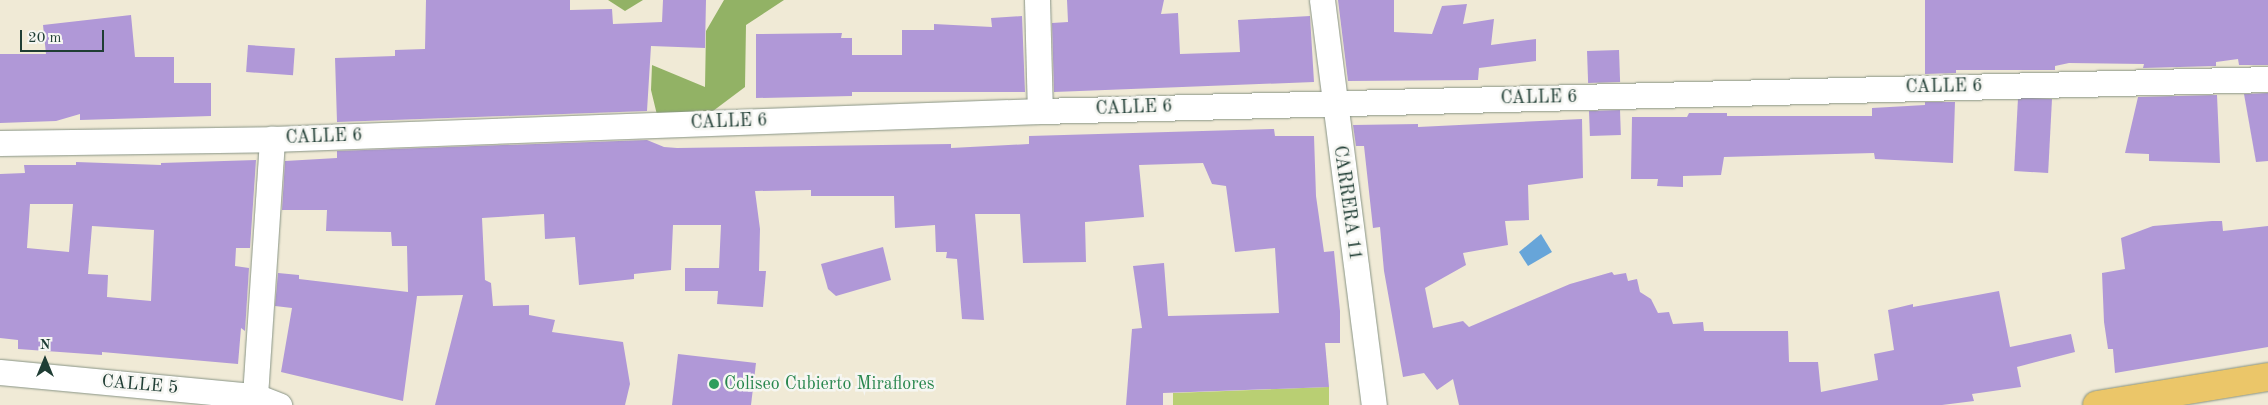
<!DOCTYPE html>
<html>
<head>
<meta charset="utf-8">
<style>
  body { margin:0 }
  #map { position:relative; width:2268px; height:405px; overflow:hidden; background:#f0ead6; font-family:"Old Standard TT",serif }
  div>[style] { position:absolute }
  .green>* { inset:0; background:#b9cf73 }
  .forest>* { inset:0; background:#92b265 }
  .water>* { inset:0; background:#67a5d9 }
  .building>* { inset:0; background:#b098d7; transform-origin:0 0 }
  .roads { filter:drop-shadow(0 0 1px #889485) drop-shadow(0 0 1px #889485) }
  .street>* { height:25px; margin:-12.5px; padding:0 12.5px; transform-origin:12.5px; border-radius:12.5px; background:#fff }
  .primary>* { height:28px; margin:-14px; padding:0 14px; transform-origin:14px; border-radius:14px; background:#ebc669 }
  .dots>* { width:14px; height:14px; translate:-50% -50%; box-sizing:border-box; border:2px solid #f6f6f2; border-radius:50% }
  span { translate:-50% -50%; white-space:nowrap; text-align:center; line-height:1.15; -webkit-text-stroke:5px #f6f6f2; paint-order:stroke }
  .street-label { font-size:18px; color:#1f3d34 }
  .leisure-label { font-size:18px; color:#27864d }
  .left { translate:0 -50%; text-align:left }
  .north { position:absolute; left:20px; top:335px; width:50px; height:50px; -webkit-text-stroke:4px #f6f6f2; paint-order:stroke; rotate:0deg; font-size:14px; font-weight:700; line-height:20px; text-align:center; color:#1f3d34 }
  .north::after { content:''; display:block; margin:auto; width:18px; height:22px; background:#1f3d34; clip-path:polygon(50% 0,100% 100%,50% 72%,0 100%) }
  .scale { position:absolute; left:20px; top:30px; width:84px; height:22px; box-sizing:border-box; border:2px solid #1f3d34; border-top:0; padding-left:6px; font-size:15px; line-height:18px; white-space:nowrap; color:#1f3d34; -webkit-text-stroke:4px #f6f6f2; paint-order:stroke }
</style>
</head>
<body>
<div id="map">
  <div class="green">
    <i style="clip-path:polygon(1329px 387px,1329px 405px,1173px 405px,1173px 393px)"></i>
  </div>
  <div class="forest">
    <i style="clip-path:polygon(608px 0,643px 0,625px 11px)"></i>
    <i style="clip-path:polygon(724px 0,784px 0,746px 25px,745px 87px,697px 123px,658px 119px,651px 90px,652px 65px,705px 87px,706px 31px)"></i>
  </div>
  <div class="water">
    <i style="clip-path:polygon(1541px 234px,1552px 252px,1528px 266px,1519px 252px)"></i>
  </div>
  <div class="building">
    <i style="clip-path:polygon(426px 0,570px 0,570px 10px,612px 9px,613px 24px,662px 22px,663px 0,706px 0,705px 48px,651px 46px,647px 111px,337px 122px,335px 58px,395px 56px,395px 50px,425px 49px)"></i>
    <i style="clip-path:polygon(1067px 0,1164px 0,1161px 14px,1178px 13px,1180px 54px,1240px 52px,1238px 20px,1310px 16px,1314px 82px,1054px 92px,1052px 23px,1068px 22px)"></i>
    <i style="clip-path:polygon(1338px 0,1394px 0,1394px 32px,1432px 34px,1442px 6px,1467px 4px,1463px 24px,1494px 19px,1491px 45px,1536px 39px,1536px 61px,1479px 68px,1478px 80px,1348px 81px)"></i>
    <i style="clip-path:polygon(1925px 0,2268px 0,2268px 65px,2239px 65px,2238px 59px,2216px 62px,2216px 66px,2143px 68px,2144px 64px,2069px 63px,2055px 66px,2055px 70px,1956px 70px,1956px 73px,1925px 74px)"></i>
    <i style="clip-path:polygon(131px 15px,135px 57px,174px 57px,174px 83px,211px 83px,211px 116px,80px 120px,80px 114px,56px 121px,0 123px,0 54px,46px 54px,43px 25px)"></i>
    <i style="clip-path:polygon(1022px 16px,1025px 92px,852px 92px,852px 96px,756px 98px,756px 34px,842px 33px,841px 38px,852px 38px,852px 55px,902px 55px,902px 30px,934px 30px,934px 24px,992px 27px,991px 18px)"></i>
    <i style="left:248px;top:45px;width:47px;height:27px;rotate:4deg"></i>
    <i style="left:1619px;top:50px;width:32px;height:32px;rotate:88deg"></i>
    <i style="clip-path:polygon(2268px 93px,2268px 161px,2256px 162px,2244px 94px)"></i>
    <i style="clip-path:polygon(2217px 95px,2220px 163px,2149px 161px,2149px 154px,2125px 153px,2138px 97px)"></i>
    <i style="left:2052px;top:99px;width:74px;height:34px;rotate:93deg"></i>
    <i style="clip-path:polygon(1925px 102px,1955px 102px,1953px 163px,1875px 159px,1874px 153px,1724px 157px,1721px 175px,1683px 176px,1683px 187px,1657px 186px,1658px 179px,1631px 179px,1632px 117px,1687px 117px,1689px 113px,1727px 113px,1727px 116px,1872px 116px,1872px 108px,1925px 105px)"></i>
    <i style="left:1620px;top:110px;width:25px;height:31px;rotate:88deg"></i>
    <i style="clip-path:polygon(1582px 119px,1583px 178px,1528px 185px,1529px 220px,1505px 221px,1508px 245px,1463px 253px,1466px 265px,1425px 288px,1433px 328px,1463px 321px,1469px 327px,1570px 284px,1612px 272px,1614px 275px,1626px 273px,1628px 281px,1637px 279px,1640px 292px,1651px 299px,1658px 313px,1669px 312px,1673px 324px,1703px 322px,1704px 331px,1788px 331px,1789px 362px,1818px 362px,1821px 392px,1878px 380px,1874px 354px,1894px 350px,1888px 310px,1913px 304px,1913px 307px,1999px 291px,2010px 347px,2071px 334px,2075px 352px,2017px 367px,2021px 387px,1972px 394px,1974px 401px,1942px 405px,1459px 405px,1453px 379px,1437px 390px,1424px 373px,1403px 377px,1384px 271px,1380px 227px,1373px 228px,1364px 146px,1356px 146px,1353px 125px,1418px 124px,1418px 127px)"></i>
    <i style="clip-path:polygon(1274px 129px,1275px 136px,1314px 136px,1316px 196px,1324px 252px,1334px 251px,1340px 311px,1340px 343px,1325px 343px,1329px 387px,1163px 393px,1163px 405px,1126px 405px,1132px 329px,1142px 328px,1133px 266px,1164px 263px,1168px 316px,1279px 313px,1275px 248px,1235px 252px,1226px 186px,1212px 184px,1203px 163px,1139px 165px,1144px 217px,1085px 222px,1086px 262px,1023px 263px,1020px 214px,975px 214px,984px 320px,962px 319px,957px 259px,946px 258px,947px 252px,936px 252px,935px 225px,895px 228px,894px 196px,811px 196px,811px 190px,755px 191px,760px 229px,759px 271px,766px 271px,763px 307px,717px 304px,718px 291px,685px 291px,685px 268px,719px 268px,721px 225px,673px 225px,671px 270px,634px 274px,634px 279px,579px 285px,575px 237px,545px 239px,544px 214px,482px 218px,485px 280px,491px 283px,493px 306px,529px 305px,529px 315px,555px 320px,552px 332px,623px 342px,630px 384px,625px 405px,435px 405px,463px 295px,417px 296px,403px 401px,281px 372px,292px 308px,275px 306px,278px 273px,299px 275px,299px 279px,408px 292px,407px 246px,392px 246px,391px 232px,326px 231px,327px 210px,282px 210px,285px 161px,337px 158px,337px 151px,647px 140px,664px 147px,677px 148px,951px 144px,951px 148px,1029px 144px,1029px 136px)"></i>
    <i style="clip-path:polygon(evenodd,256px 160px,250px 248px,236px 248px,235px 266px,249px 268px,245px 331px,241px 328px,238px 364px,102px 352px,102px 355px,18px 349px,18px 340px,0 338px,0 174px,25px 173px,24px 165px,76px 165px,76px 162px,161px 165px,161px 163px,256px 160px,30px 204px,73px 204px,69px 252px,27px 248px,30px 204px,256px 160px,92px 226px,154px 230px,151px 301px,107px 297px,108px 275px,88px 274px,92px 226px)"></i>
    <i style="clip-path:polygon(2212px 221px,2222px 221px,2223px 231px,2268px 226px,2268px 347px,2115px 373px,2113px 349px,2108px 349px,2104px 322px,2102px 273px,2125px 269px,2121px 238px,2153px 226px)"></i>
    <i style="clip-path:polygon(883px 247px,891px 280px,836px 296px,828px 289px,821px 264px)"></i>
    <i style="clip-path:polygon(678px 354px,756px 363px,751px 405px,672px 405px)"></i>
  </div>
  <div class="roads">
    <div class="street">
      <i style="left:1037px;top:0;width:111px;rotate:88.5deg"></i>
      <i style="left:1322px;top:0;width:408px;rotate:82.7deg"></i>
      <i style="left:0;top:143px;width:272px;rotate:-0.8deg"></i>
      <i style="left:272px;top:139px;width:769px;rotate:-2.09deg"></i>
      <i style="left:1040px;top:111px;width:1228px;rotate:-1.49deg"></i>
      <i style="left:0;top:372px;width:256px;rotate:5.4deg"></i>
      <i style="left:255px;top:396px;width:26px;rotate:21deg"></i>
      <i style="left:255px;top:396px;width:258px;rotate:-86.2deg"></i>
    </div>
    <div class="primary">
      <i style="left:2097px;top:405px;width:173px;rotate:-9.3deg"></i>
    </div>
  </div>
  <div class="dots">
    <i style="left:714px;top:384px;background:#2e9e5b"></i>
  </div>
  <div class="street-label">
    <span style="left:1944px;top:87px;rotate:-1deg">CALLE 6</span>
    <span style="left:1539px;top:98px;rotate:-1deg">CALLE 6</span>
    <span style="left:1134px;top:108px;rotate:-2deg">CALLE 6</span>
    <span style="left:729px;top:122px;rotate:-2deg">CALLE 6</span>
    <span style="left:324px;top:137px;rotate:-2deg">CALLE 6</span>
    <span style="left:1347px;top:203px;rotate:82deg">CARRERA 11</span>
    <span style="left:140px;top:385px;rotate:5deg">CALLE 5</span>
  </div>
  <div class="leisure-label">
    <span class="left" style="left:724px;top:384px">Coliseo Cubierto Miraflores</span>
  </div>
  <div class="north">N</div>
  <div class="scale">20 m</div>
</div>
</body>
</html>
